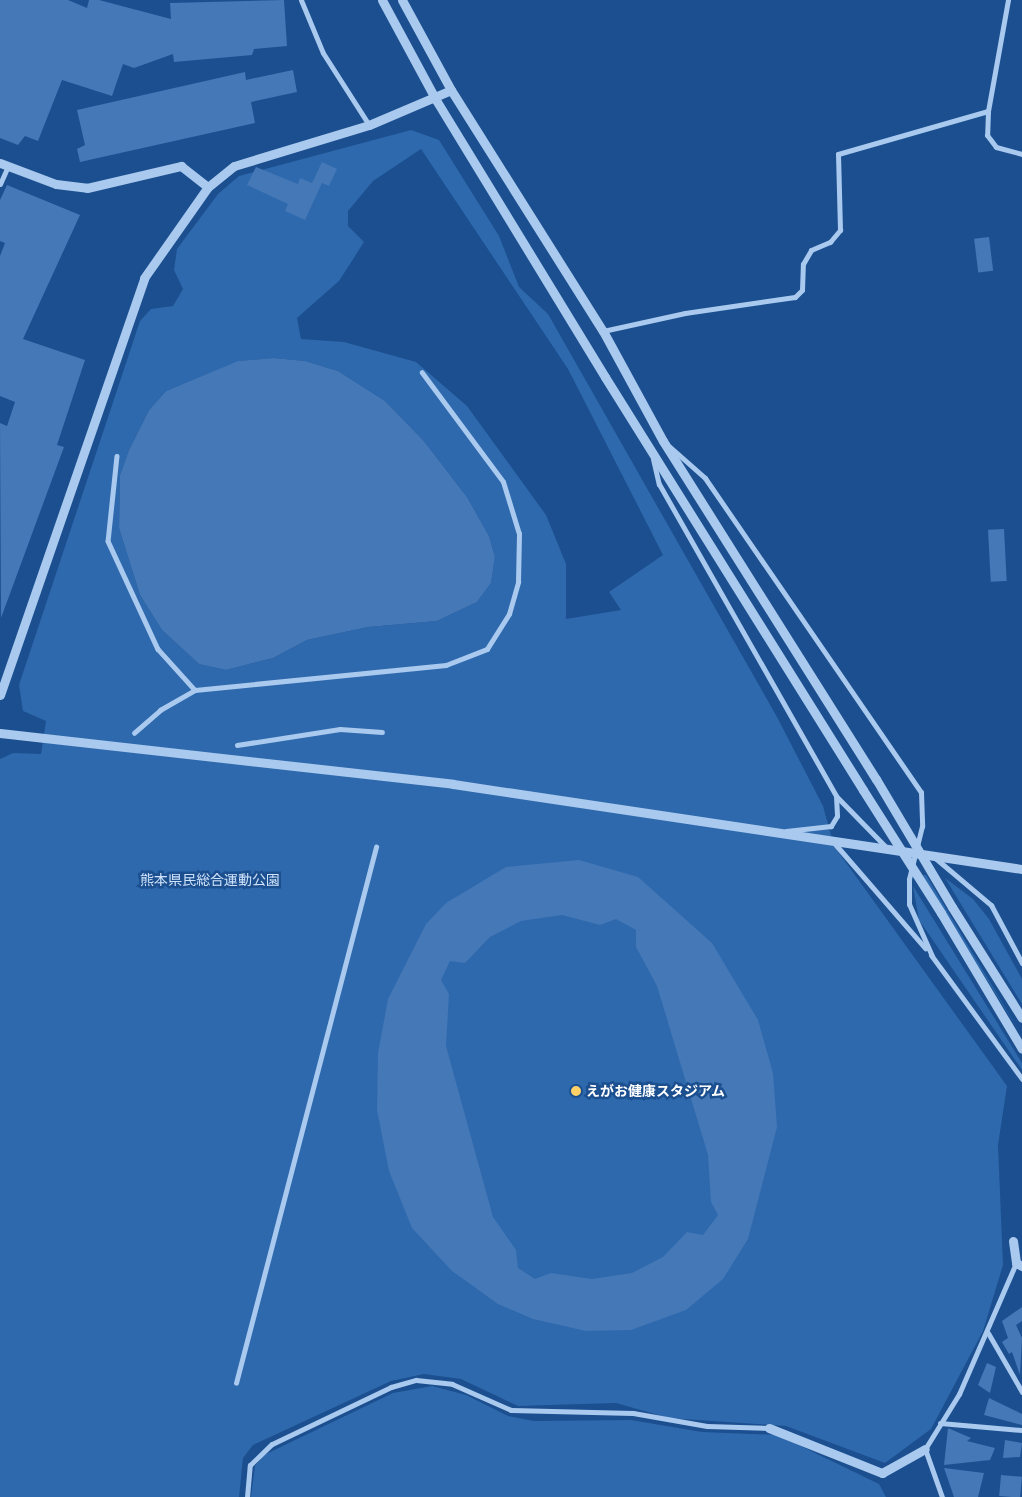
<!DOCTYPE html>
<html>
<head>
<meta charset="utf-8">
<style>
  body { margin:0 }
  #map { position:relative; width:1022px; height:1497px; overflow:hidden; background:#1b4f8f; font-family:"Golos Text","Noto Sans JP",sans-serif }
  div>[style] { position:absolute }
  .green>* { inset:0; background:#2e69ad }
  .building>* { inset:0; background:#4478b7; transform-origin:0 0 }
  .pedestrian>* { height:4.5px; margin:-2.25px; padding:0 2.25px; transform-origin:2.25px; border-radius:2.25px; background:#a9c9ee }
  .minor>* { height:5px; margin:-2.5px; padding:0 2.5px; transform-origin:2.5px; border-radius:2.5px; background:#a9c9ee }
  .tertiary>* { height:9px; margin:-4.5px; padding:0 4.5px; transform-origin:4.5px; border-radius:4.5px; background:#a9c9ee }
  .tertiary-bridge>* { height:9px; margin:-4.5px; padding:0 4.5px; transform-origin:4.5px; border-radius:4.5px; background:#a9c9ee }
  .dots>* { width:14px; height:14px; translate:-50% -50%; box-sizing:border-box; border:2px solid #1b4f8f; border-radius:50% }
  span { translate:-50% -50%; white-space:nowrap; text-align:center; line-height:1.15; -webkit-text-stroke:5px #1b4f8f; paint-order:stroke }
  .park-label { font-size:14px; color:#cfe3fa }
  .poi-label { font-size:14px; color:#fff; font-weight:700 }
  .left { translate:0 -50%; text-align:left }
</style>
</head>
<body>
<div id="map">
  <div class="green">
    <i style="clip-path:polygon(evenodd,411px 130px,439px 140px,499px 236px,519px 287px,548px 314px,777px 717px,823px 806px,834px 846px,1007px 1086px,998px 1145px,1003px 1265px,983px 1331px,931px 1429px,885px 1463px,786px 1426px,669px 1418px,616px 1403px,518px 1406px,461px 1379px,424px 1374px,391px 1381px,253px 1445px,243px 1458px,239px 1497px,0 1497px,0 759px,13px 753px,41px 754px,46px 721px,23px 711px,19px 685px,140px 321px,151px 309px,173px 306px,183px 289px,174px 270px,177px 249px,218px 194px,239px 176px,411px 130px,421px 149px,568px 369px,663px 555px,609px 592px,621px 610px,566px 619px,566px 564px,546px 515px,467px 406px,416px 362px,344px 342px,301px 339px,297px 318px,339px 281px,364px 242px,348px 226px,348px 211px,373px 181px,421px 149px,411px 130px,274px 358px,305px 361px,338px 371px,385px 401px,423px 440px,467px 497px,489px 536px,495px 557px,491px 583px,477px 602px,437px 621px,368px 627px,307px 640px,273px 658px,226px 670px,199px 664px,162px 630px,140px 595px,119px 528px,120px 475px,129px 450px,149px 410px,166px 391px,239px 361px,274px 358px)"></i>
    <i style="clip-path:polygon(923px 875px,926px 875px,1022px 1036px,925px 880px)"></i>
    <i style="clip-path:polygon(945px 878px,973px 899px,989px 919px,1022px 979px,1022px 1004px)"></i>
    <i style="clip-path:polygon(913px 886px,1022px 1063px,1022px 1070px,919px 920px)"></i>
    <i style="clip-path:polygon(432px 1386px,466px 1395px,508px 1416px,534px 1421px,631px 1420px,702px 1432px,778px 1435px,879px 1484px,886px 1497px,251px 1497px,255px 1466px,264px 1455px,393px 1393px)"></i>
  </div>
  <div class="building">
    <i style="clip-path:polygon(0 0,68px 0,87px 8px,89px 0,99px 0,171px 19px,170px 3px,284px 0,287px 46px,254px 49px,252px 55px,174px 62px,173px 54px,134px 68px,123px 64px,112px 96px,62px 80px,38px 141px,25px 136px,18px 145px,0 138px)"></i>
    <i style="clip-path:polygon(293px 70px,297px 92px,251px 102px,255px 123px,80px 162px,77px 149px,85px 145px,77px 110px,245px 72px,246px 80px)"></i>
    <i style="clip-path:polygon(322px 162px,337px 169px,329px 186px,322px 183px,305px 220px,285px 211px,288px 204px,247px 185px,256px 167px,298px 184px,300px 178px,312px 183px)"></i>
    <i style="clip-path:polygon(7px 185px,80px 215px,23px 339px,85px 360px,57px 445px,64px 447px,1px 618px,0 423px,7px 426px,15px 402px,0 396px,0 256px,5px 243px,0 241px,0 200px)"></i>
    <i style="left:989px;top:237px;width:34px;height:15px;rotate:83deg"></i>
    <i style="clip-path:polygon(274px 358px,305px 361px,338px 371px,385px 401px,423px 440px,467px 497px,489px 536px,495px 557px,491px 583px,477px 602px,437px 621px,368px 627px,307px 640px,273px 658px,226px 670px,199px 664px,162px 630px,140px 595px,119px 528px,120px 475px,129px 450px,149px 410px,166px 391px,238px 361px)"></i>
    <i style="left:1004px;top:529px;width:52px;height:16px;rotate:87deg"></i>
    <i style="clip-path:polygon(evenodd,579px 860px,638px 877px,712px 943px,758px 1020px,773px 1073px,777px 1127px,748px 1239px,723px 1279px,686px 1310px,631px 1330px,586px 1331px,533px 1319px,498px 1304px,452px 1271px,412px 1228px,389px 1171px,377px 1110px,378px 1053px,388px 999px,426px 924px,446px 903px,506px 867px,579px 860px,562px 915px,600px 925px,616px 919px,636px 930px,636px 947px,657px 986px,708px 1155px,711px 1202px,718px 1215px,703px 1235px,687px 1232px,663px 1257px,632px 1273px,592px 1279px,551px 1273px,535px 1279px,518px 1268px,516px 1250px,493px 1217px,446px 1046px,449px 994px,441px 980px,450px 961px,465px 963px,490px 937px,521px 921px,562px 915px)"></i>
    <i style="clip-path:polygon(1022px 1307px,1022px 1321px,1016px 1325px,1022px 1338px,1020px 1375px,1012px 1352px,1009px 1354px,1002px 1342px,1008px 1338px,1002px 1321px)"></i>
    <i style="clip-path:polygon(987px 1363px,996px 1367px,990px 1393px,978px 1385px)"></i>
    <i style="clip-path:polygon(989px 1398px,1022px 1414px,1022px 1425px,984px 1415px)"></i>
    <i style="clip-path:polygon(948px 1428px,971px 1438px,967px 1441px,995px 1448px,990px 1460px,944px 1465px)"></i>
    <i style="clip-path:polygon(1005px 1440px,1022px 1443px,1020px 1457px,1003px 1458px)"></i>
    <i style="clip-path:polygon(944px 1468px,984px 1473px,978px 1497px,954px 1497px)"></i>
    <i style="left:1001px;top:1475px;width:21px;height:21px;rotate:5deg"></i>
  </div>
  <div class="pedestrian">
    <i style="left:117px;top:456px;width:85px;rotate:96deg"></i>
    <i style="left:108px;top:541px;width:119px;rotate:65.2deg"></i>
    <i style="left:158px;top:649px;width:55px;rotate:47.9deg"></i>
    <i style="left:134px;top:733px;width:35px;rotate:-41deg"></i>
    <i style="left:160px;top:710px;width:40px;rotate:-29.7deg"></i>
    <i style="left:195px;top:690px;width:252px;rotate:-5.7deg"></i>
    <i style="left:446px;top:665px;width:44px;rotate:-21.3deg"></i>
    <i style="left:487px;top:649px;width:41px;rotate:-57.8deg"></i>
    <i style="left:509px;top:614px;width:33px;rotate:-74deg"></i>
    <i style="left:518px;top:582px;width:48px;rotate:-88.8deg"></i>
    <i style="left:519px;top:534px;width:54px;rotate:-107.1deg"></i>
    <i style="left:503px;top:482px;width:136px;rotate:-126.6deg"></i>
    <i style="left:237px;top:745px;width:104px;rotate:-8.8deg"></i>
    <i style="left:340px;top:729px;width:42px;rotate:4.1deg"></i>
    <i style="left:236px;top:1383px;width:554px;rotate:-75.36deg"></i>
  </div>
  <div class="minor">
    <i style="left:301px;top:0;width:57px;rotate:67.5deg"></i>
    <i style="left:323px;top:53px;width:85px;rotate:57.4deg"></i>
    <i style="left:988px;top:111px;width:24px;rotate:92deg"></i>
    <i style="left:987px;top:135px;width:15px;rotate:53deg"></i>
    <i style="left:996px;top:147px;width:27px;rotate:15deg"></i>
    <i style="left:0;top:184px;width:20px;rotate:-66deg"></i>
    <i style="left:603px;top:331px;width:84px;rotate:-12.4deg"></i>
    <i style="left:685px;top:313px;width:111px;rotate:-8.3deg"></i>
    <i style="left:795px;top:297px;width:10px;rotate:-45deg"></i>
    <i style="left:802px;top:290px;width:26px;rotate:-88deg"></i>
    <i style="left:803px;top:264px;width:16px;rotate:-60deg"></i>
    <i style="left:811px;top:250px;width:21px;rotate:-23deg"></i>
    <i style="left:830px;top:242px;width:16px;rotate:-50deg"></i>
    <i style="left:840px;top:230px;width:76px;rotate:-91.5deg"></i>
    <i style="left:838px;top:154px;width:156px;rotate:-16deg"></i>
    <i style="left:988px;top:111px;width:113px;rotate:-79.8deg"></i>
    <i style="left:670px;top:447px;width:47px;rotate:41.5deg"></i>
    <i style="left:705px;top:478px;width:381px;rotate:55.5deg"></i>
    <i style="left:921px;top:792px;width:34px;rotate:88deg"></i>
    <i style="left:922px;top:826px;width:55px;rotate:103.8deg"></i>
    <i style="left:909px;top:879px;width:25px;rotate:90deg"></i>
    <i style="left:909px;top:904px;width:57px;rotate:66.1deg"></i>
    <i style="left:653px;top:459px;width:26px;rotate:77deg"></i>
    <i style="left:659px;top:484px;width:359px;rotate:60.4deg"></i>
    <i style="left:836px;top:796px;width:20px;rotate:87deg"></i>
    <i style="left:837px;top:816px;width:12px;rotate:121deg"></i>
    <i style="left:831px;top:826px;width:45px;rotate:173.7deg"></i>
    <i style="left:836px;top:796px;width:73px;rotate:45.6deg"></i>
    <i style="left:835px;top:844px;width:138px;rotate:49.1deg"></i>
    <i style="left:934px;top:857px;width:75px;rotate:40.1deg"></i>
    <i style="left:991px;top:905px;width:66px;rotate:61.9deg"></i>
    <i style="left:931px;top:955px;width:154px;rotate:53.7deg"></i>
    <i style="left:988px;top:1333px;width:68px;rotate:60deg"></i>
    <i style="left:940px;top:1423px;width:82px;rotate:4.9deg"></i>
    <i style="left:247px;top:1497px;width:32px;rotate:-85deg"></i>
    <i style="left:250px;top:1465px;width:30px;rotate:-44deg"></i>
    <i style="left:272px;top:1444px;width:132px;rotate:-25.6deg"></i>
    <i style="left:391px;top:1387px;width:26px;rotate:-16deg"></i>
    <i style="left:416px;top:1380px;width:36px;rotate:6deg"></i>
    <i style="left:452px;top:1384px;width:64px;rotate:23.8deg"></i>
    <i style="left:511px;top:1410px;width:122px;rotate:1.4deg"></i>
    <i style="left:633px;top:1413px;width:75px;rotate:10deg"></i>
    <i style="left:707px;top:1426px;width:62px;rotate:1.8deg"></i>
    <i style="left:942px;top:1497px;width:51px;rotate:-109.5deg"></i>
    <i style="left:925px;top:1449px;width:65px;rotate:-58.3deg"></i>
    <i style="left:959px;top:1394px;width:143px;rotate:-66.5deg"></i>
  </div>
  <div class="tertiary">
    <i style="left:382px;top:0;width:114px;rotate:61.6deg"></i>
    <i style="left:436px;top:100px;width:324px;rotate:58.6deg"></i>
    <i style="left:605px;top:377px;width:487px;rotate:58deg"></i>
    <i style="left:402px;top:0;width:102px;rotate:61.4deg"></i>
    <i style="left:451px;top:90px;width:285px;rotate:57.8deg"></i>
    <i style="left:603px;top:331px;width:125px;rotate:61.4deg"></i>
    <i style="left:663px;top:441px;width:400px;rotate:57.8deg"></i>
    <i style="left:0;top:163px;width:60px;rotate:20.6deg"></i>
    <i style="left:56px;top:184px;width:31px;rotate:7deg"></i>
    <i style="left:87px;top:188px;width:97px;rotate:-13.2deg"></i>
    <i style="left:181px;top:166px;width:34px;rotate:38deg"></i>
    <i style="left:0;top:695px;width:441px;rotate:-70.9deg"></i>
    <i style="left:144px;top:278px;width:111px;rotate:-54.9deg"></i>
    <i style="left:208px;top:187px;width:33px;rotate:-39deg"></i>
    <i style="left:234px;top:166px;width:141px;rotate:-16.9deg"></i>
    <i style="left:369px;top:125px;width:89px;rotate:-23.1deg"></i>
    <i style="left:0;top:733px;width:456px;rotate:6.4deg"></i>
    <i style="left:453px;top:784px;width:575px;rotate:8.5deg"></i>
    <i style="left:952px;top:907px;width:131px;rotate:57.8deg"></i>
    <i style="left:941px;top:913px;width:158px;rotate:59.2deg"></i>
    <i style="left:1013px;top:1241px;width:22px;rotate:82deg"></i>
    <i style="left:1016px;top:1263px;width:7px;rotate:27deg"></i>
    <i style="left:769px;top:1428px;width:122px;rotate:21.7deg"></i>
    <i style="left:882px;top:1473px;width:49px;rotate:-29.2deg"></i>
  </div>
  <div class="tertiary-bridge">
    <i style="left:876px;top:779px;width:149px;rotate:59.3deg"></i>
    <i style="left:863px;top:790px;width:146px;rotate:57.6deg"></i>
  </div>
  <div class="dots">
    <i style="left:576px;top:1091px;background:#ffd166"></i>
  </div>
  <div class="park-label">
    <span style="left:210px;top:880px">熊本県民総合運動公園</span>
  </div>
  <div class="poi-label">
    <span class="left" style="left:586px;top:1091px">えがお健康スタジアム</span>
  </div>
</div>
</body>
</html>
